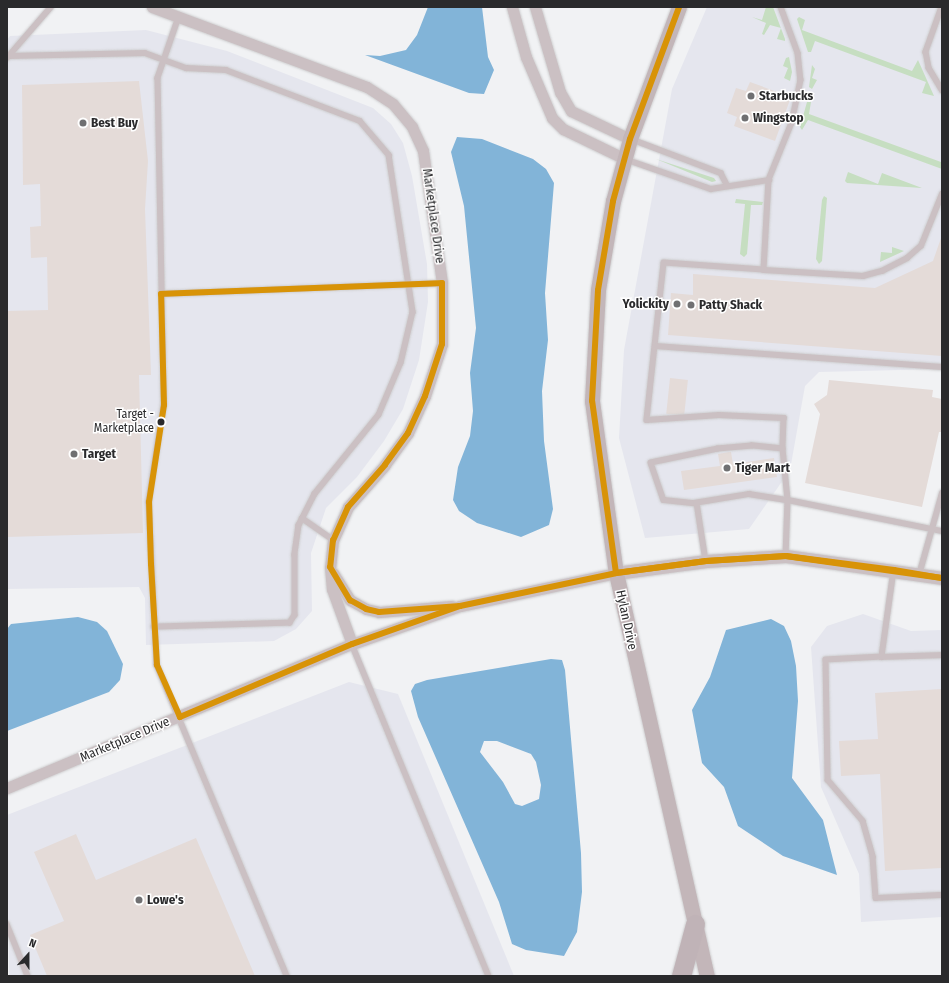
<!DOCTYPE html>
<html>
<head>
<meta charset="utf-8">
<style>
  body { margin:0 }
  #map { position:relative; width:949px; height:983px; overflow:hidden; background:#f1f2f4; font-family:"Fira Sans Condensed",sans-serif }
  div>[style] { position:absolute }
  .built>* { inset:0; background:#e5e6ee }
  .green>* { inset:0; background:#c6dec1 }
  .water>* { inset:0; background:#82b4d8 }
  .building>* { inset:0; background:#e4dbd8; transform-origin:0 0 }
  .roads { filter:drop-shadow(0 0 1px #cececf) drop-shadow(0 0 1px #cececf) }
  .service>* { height:5.5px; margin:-2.75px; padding:0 2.75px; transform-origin:2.75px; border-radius:2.75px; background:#cbc0c3 }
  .minor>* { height:11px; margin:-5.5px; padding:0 5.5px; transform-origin:5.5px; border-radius:5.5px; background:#cbc0c3 }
  .tertiary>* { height:13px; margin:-6.5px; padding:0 6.5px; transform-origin:6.5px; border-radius:6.5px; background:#cbc0c3 }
  .secondary>* { height:15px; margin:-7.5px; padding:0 7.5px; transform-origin:7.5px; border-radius:7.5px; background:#c3b6b9 }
  .motorway>* { height:19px; margin:-9.5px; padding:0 9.5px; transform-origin:9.5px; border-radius:9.5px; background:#c0b3b7 }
  .bus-1>* { height:6px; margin:-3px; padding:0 3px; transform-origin:3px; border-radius:3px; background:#d89307 }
  .dots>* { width:11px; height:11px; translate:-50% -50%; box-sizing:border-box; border:2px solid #fff; border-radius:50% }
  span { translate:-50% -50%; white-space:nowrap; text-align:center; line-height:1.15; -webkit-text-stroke:3px #fff; paint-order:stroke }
  .bus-label { font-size:12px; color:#2a2a2c }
  .right { translate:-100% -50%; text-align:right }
  .poi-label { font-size:13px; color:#2a2a2c; font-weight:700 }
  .left { translate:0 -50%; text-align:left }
  .street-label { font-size:13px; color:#2a2a2c }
  .frame { position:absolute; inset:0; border:8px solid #2a2a2c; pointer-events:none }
  .north { position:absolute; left:8px; top:935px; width:40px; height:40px; -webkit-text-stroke:3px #fff; paint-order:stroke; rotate:21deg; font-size:11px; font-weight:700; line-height:16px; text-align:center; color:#2a2a2c }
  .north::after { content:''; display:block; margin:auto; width:14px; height:18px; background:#2a2a2c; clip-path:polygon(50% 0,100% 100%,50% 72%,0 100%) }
</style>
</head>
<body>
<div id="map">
  <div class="built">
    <i style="clip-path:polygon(707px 7px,942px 7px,942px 369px,819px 372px,805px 386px,790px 470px,749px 529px,645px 538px,619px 438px,624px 350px,672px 89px)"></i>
    <i style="clip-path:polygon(146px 30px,227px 51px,373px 108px,391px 124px,403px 143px,412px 176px,427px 264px,428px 302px,419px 360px,403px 409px,384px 441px,357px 477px,326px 508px,311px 553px,312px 611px,296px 629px,274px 641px,146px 645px,145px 598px,139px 587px,7px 589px,7px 40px,10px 36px)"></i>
    <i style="clip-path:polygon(863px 614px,911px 631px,942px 630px,942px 917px,861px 922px,859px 874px,821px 787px,811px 647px,827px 626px)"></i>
    <i style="clip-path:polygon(349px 682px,398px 694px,514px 976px,9px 976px,7px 815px)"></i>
  </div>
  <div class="green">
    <i style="clip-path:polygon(766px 7px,773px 7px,785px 39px,785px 41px,777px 39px,781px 28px,770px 25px,764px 35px,762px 34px,766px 23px,752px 17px,762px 20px)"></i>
    <i style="clip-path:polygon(799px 17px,805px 20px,802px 30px,912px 71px,918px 60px,934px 96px,922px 93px,926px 82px,815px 41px,811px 52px,808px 52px,797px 19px)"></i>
    <i style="clip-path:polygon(789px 57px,792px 72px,790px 81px,784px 78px,788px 68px,783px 66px,786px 58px)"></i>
    <i style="clip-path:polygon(812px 65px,815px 69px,812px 78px,817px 80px,812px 89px,809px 87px)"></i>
    <i style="clip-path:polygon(807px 102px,811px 102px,809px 114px,941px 162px,942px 169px,808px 120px,802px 130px,800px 127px)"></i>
    <i style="clip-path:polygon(656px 159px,714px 178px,716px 181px,712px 182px)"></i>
    <i style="clip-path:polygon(848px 172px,878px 184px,882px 173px,922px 188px,847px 183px,845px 181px)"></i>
    <i style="clip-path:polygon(824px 196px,827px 198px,822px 261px,819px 264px,816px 259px,822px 200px)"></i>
    <i style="clip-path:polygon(736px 199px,763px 202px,762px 205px,751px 205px,747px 254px,744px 257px,740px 254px,745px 204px,735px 203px)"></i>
    <i style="clip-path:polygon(892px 247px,904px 251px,880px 262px,881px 252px,892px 253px)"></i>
  </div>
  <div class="water">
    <i style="clip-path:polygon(428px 7px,482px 7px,488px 57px,494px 70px,484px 94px,469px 93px,365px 55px,380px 56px,406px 50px,417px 35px)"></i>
    <i style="clip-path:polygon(457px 137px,482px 139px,533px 159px,546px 169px,554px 183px,545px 293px,548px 340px,542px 391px,544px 441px,553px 509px,549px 525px,521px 537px,477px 523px,459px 511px,453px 500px,458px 467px,470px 436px,473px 411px,470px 373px,476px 328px,464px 206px,451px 152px)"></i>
    <i style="clip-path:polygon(78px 617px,97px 622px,107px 631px,123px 664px,120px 680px,109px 692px,7px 731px,7px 629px,11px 624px)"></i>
    <i style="clip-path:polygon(771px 619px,784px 626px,791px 641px,796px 666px,798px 701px,792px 778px,823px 820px,837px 875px,783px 856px,738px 826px,724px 787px,702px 763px,692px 710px,710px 677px,726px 630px)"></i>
    <i style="clip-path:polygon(evenodd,551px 659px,562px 660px,565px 670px,581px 853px,582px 892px,577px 932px,564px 956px,526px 950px,512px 944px,499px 902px,418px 717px,411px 691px,415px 684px,427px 680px,551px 659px,484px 741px,497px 741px,531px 754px,536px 762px,541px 785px,539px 799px,522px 806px,515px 804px,503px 782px,480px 752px,484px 741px)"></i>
  </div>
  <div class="building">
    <i style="clip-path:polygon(139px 81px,148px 161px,145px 209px,151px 375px,139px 375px,143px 533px,7px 537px,7px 311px,48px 310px,47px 257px,31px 258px,30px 227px,41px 226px,40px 184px,23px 185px,22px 85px)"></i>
    <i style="clip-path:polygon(750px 82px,791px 97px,775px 141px,734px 126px,737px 117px,727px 113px,736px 88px,746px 91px)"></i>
    <i style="clip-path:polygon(941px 238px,942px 356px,668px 335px,671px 293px,693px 295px,693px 274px,875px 288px,933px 261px)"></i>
    <i style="left:670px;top:378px;width:18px;height:36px;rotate:6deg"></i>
    <i style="clip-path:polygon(829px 380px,933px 390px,932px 397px,942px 399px,942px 432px,939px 432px,922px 507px,805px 483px,820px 414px,814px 404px,827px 395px)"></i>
    <i style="clip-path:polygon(729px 452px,731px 452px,733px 464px,774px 458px,777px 477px,684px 490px,681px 471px,720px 466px,718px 454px)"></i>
    <i style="clip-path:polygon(942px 689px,942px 868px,885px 871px,880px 774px,841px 776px,839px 741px,878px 739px,875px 693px)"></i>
    <i style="clip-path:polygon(76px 834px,96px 880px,196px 838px,255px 976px,47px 976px,30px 935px,64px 921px,34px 852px)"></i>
  </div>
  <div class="roads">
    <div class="service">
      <i style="left:781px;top:7px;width:49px;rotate:69.7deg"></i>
      <i style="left:798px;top:53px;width:27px;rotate:84deg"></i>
      <i style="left:801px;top:80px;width:44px;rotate:101.8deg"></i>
      <i style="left:792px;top:123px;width:61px;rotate:112deg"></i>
      <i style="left:769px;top:180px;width:90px;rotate:93.2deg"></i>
      <i style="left:764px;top:270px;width:100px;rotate:-176deg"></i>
      <i style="left:664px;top:263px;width:158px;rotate:96.2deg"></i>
      <i style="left:647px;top:420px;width:72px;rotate:-4deg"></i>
      <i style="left:719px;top:415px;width:65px;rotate:2.6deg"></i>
      <i style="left:784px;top:418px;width:31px;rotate:92deg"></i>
      <i style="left:783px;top:449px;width:51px;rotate:84.4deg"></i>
      <i style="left:788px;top:500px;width:157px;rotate:11.4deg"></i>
      <i style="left:942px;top:7px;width:48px;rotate:109.6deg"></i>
      <i style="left:926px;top:52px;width:16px;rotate:79deg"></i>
      <i style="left:929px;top:68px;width:26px;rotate:59deg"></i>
      <i style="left:179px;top:17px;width:65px;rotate:109deg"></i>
      <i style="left:158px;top:78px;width:327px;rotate:88.9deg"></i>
      <i style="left:164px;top:405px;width:98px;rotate:98.8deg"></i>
      <i style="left:149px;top:502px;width:163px;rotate:87.2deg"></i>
      <i style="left:157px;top:665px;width:337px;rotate:67.3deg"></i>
      <i style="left:9px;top:56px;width:136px;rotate:-1.3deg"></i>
      <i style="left:145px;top:53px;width:44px;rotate:20.1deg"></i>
      <i style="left:186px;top:68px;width:40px;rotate:2.9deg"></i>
      <i style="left:226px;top:70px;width:143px;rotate:20.8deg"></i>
      <i style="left:360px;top:121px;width:45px;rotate:49.5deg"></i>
      <i style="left:389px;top:155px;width:159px;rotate:81.3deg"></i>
      <i style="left:413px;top:312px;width:52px;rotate:103.2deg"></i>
      <i style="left:401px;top:363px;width:56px;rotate:112.9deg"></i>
      <i style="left:379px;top:415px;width:102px;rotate:129deg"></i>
      <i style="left:315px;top:494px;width:35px;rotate:117deg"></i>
      <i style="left:299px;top:525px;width:30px;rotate:98deg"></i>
      <i style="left:295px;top:555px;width:60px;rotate:90deg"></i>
      <i style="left:295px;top:615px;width:9px;rotate:122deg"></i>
      <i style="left:290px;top:623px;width:136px;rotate:178.3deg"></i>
      <i style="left:7px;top:58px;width:67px;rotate:-49.2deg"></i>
      <i style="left:631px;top:139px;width:96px;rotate:20.7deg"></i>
      <i style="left:721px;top:173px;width:13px;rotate:63deg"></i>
      <i style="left:625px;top:159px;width:91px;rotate:19.2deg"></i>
      <i style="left:711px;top:189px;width:59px;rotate:-8.8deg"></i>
      <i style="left:764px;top:270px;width:99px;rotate:3.5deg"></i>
      <i style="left:863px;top:276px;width:20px;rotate:-15deg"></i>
      <i style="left:882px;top:271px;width:28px;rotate:-27deg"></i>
      <i style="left:907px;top:258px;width:18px;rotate:-41deg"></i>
      <i style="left:921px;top:246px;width:56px;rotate:-68deg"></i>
      <i style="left:161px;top:294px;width:281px;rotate:-2.2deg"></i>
      <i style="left:655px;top:346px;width:288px;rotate:4.2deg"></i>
      <i style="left:783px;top:449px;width:31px;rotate:-174deg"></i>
      <i style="left:752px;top:446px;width:34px;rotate:175deg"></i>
      <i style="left:718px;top:449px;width:68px;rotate:168.2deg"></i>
      <i style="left:651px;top:463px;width:39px;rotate:71deg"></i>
      <i style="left:664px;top:500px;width:30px;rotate:6deg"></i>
      <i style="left:694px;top:503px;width:56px;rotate:-9.3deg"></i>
      <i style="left:749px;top:494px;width:39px;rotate:9deg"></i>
      <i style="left:788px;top:500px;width:56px;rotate:92deg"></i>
      <i style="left:697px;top:503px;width:59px;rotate:81.2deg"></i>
      <i style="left:302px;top:518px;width:38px;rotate:35deg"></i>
      <i style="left:894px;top:570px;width:88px;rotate:97.9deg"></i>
      <i style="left:882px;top:657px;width:56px;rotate:176.9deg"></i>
      <i style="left:826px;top:660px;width:120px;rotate:89deg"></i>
      <i style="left:828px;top:780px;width:54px;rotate:49.5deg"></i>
      <i style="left:863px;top:821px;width:37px;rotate:74deg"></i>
      <i style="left:873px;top:857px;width:41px;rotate:85.8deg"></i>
      <i style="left:876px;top:898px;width:66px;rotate:-2.6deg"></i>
      <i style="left:919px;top:575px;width:85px;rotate:-74.3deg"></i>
      <i style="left:352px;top:644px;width:359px;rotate:67.6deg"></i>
      <i style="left:882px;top:657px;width:60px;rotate:-1.9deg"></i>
      <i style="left:7px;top:924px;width:56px;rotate:68deg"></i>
    </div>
    <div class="minor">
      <i style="left:152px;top:7px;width:229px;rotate:20.4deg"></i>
      <i style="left:367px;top:87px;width:31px;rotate:33deg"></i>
      <i style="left:393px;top:104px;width:30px;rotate:50deg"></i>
      <i style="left:412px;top:127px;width:26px;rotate:65deg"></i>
      <i style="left:423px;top:151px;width:133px;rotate:81.8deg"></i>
      <i style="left:442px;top:283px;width:61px;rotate:90deg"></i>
      <i style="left:442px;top:344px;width:55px;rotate:108.1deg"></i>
      <i style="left:425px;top:396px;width:41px;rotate:114.7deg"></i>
      <i style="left:408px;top:433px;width:39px;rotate:126deg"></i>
      <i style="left:385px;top:465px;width:56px;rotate:131.4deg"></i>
      <i style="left:348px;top:507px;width:36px;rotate:114deg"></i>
      <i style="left:333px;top:540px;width:27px;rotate:96deg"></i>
      <i style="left:330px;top:567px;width:22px;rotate:85deg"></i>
      <i style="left:332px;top:589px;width:59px;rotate:70deg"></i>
      <i style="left:512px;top:7px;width:52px;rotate:74.4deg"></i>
      <i style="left:526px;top:57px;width:66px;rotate:66.9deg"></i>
      <i style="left:552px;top:118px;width:16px;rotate:45deg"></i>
      <i style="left:563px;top:129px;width:69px;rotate:25.8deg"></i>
      <i style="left:535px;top:7px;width:89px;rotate:73.6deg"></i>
      <i style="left:560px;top:92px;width:22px;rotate:60deg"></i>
      <i style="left:571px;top:111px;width:65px;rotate:25.4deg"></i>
      <i style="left:333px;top:573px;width:32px;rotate:58deg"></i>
      <i style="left:350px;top:600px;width:18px;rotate:29deg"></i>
      <i style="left:366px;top:609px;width:13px;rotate:13deg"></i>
      <i style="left:379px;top:612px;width:73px;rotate:-4.7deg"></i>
      <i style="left:7px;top:788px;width:374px;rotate:-22.7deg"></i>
      <i style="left:352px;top:644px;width:114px;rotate:-19.4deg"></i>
      <i style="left:460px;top:606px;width:159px;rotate:-11.9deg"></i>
    </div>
    <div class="tertiary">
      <i style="left:616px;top:573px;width:91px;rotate:-7.6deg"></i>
      <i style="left:706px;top:561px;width:80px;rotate:-3.6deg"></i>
      <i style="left:786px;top:556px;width:158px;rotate:8deg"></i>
    </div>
    <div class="secondary">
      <i style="left:679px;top:7px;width:141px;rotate:110.4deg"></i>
      <i style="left:630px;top:139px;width:64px;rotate:105.3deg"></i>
      <i style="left:613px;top:201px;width:90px;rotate:99.6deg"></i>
      <i style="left:598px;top:290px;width:111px;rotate:93.1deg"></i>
      <i style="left:592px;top:401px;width:174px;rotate:82.1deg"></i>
      <i style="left:616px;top:573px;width:413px;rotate:77.3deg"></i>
    </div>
    <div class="motorway">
      <i style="left:681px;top:976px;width:54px;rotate:-74.9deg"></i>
    </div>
  </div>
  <div class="bus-1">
    <i style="left:442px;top:283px;width:61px;rotate:90deg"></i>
    <i style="left:442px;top:344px;width:55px;rotate:108.1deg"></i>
    <i style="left:425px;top:396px;width:41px;rotate:114.7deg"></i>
    <i style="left:408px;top:433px;width:39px;rotate:126deg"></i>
    <i style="left:385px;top:465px;width:56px;rotate:131.4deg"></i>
    <i style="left:348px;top:507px;width:36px;rotate:114deg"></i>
    <i style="left:333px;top:540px;width:27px;rotate:96deg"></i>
    <i style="left:330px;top:567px;width:39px;rotate:59deg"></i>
    <i style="left:350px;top:600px;width:18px;rotate:29deg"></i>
    <i style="left:366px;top:609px;width:13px;rotate:13deg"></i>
    <i style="left:379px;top:612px;width:81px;rotate:-4.2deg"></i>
    <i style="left:460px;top:606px;width:114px;rotate:160.6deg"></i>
    <i style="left:352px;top:644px;width:187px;rotate:157deg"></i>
    <i style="left:180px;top:717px;width:57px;rotate:-113.9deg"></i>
    <i style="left:157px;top:665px;width:101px;rotate:-93.4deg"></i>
    <i style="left:151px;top:564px;width:62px;rotate:-91.8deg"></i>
    <i style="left:149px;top:502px;width:98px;rotate:-81.2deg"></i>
    <i style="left:164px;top:405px;width:111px;rotate:-91.5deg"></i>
    <i style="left:161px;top:294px;width:281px;rotate:-2.2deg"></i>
    <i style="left:786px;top:556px;width:109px;rotate:7.4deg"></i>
    <i style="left:894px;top:570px;width:49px;rotate:9.5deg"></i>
    <i style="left:942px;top:578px;width:158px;rotate:-172deg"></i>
    <i style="left:706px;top:561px;width:80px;rotate:-3.6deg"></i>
    <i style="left:706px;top:561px;width:80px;rotate:-3.6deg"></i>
    <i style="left:616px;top:573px;width:174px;rotate:-97.9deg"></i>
    <i style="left:592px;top:401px;width:111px;rotate:-86.9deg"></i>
    <i style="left:598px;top:290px;width:90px;rotate:-80.4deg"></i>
    <i style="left:613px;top:201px;width:64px;rotate:-74.7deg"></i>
    <i style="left:630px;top:139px;width:141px;rotate:-69.6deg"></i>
    <i style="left:616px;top:573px;width:91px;rotate:-7.6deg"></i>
    <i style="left:616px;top:573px;width:91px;rotate:-7.6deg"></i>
    <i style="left:460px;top:606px;width:159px;rotate:-11.9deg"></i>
  </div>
  <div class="dots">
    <i style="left:751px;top:96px;background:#707072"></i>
    <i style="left:745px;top:118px;background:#707072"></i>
    <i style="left:83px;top:123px;background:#707072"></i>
    <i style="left:677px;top:304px;background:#707072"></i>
    <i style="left:691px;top:305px;background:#707072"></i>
    <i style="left:161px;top:422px;background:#2a2a2c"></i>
    <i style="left:74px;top:454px;background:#707072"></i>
    <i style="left:727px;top:468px;background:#707072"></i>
    <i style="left:139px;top:900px;background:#707072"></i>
  </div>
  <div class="bus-label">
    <span class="right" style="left:154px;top:422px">Target -<br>Marketplace</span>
  </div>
  <div class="poi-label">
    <span class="left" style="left:759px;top:96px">Starbucks</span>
    <span class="left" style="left:753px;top:118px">Wingstop</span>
    <span class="left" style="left:91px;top:123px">Best Buy</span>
    <span class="right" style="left:669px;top:304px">Yolickity</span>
    <span class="left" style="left:699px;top:305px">Patty Shack</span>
    <span class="left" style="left:82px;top:454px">Target</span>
    <span class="left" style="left:735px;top:468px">Tiger Mart</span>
    <span class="left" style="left:147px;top:900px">Lowe's</span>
  </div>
  <div class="street-label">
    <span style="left:433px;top:216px;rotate:82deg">Marketplace Drive</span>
    <span style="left:626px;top:620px;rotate:78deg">Hylan Drive</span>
    <span style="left:125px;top:740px;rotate:-23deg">Marketplace Drive</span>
  </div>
  <div class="frame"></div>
  <div class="north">N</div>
</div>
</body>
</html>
